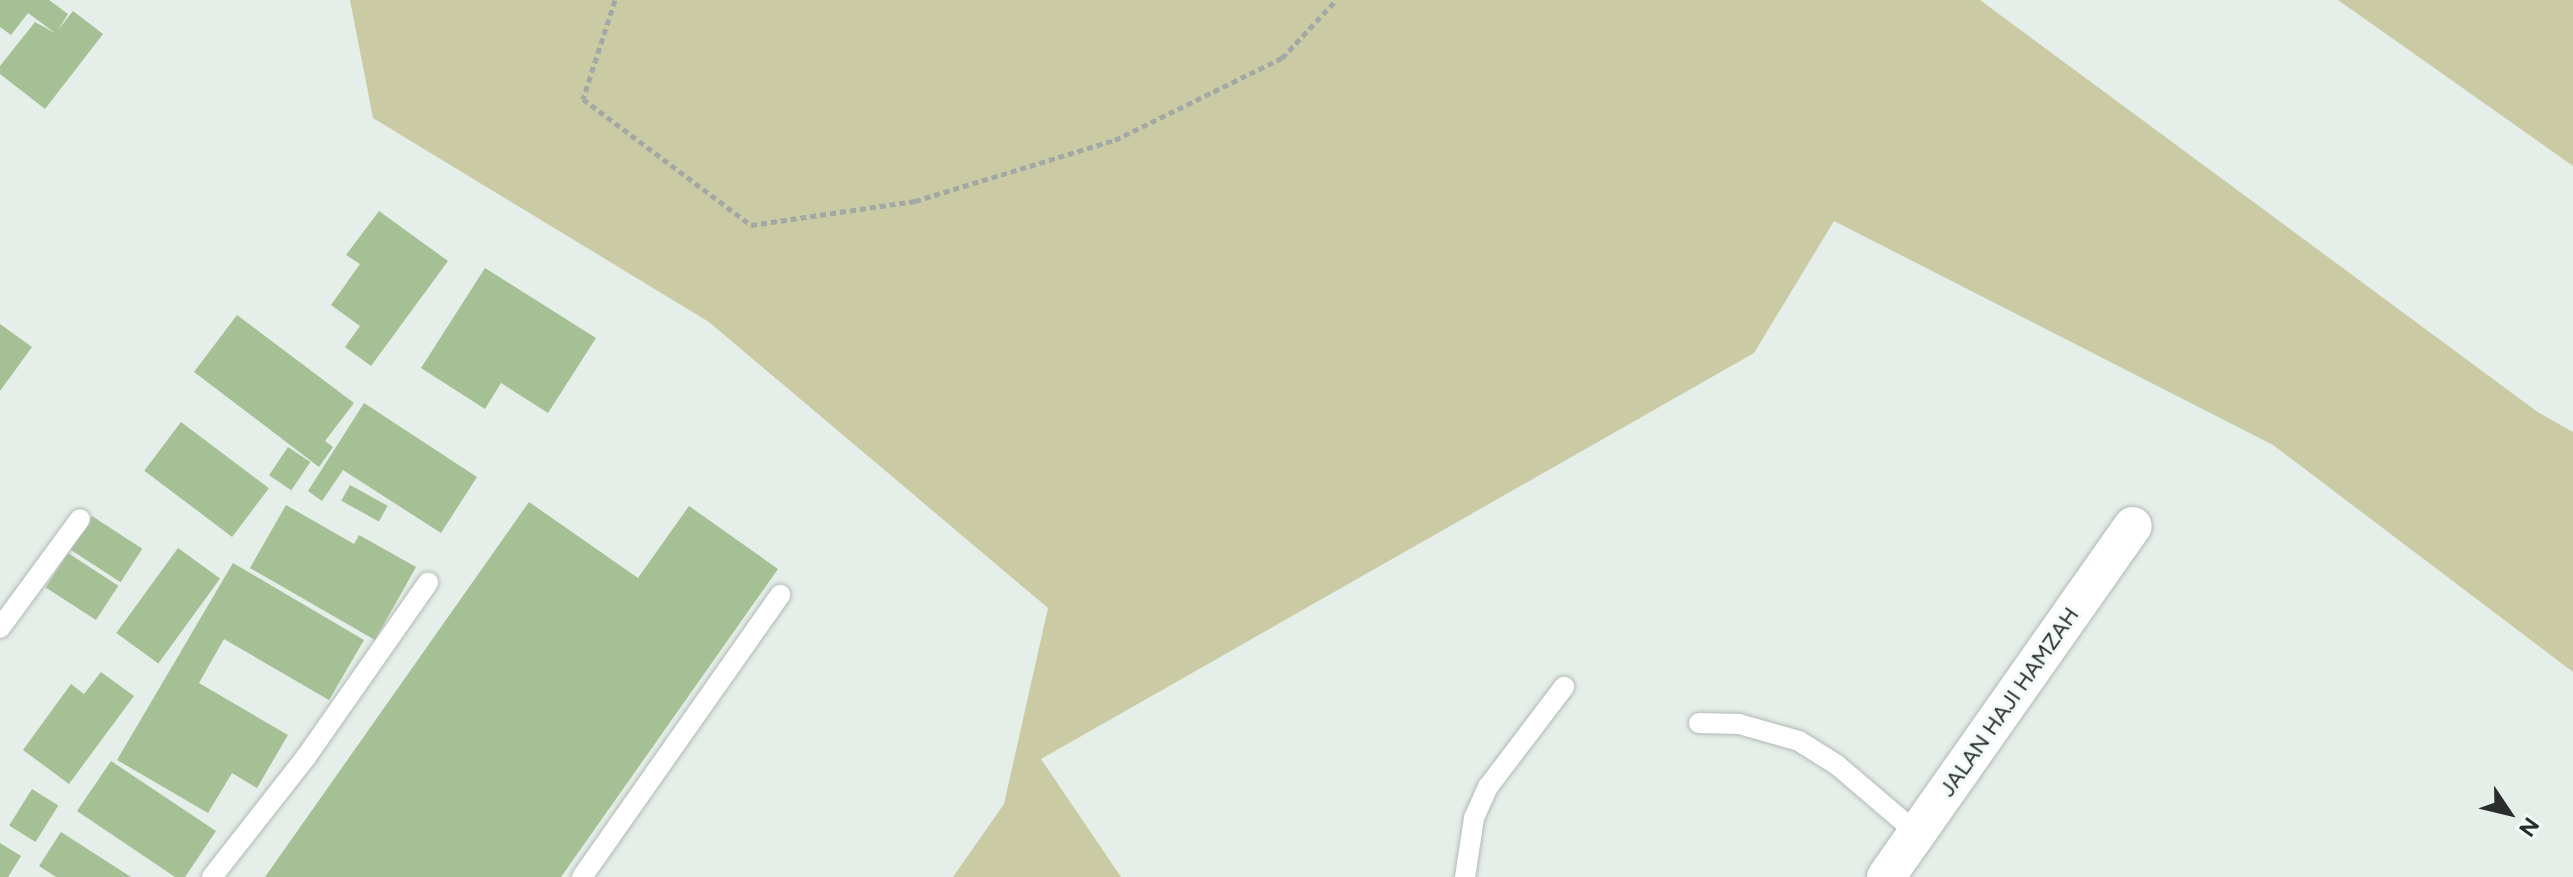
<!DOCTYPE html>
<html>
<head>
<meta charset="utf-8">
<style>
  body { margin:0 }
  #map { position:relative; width:2573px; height:877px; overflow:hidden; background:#e5eee8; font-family:Figtree,sans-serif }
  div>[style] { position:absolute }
  .green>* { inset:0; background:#cacba4 }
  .building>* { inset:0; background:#a5c094; transform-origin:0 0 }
  .path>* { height:5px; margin-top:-2.5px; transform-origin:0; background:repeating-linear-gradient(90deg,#a2a9a4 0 6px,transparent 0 10px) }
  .roads { filter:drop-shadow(0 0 2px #b1bab4) drop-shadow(0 0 2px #b1bab4) }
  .lane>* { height:20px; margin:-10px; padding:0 10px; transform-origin:10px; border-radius:10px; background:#fff }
  .street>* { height:38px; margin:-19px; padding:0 19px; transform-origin:19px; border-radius:19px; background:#fff }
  span { translate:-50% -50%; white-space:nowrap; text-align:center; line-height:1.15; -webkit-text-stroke:6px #f3fbf6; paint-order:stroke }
  .street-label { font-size:22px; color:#2a2d2b }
  .north { position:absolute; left:2469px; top:773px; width:80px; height:80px; -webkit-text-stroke:6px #f3fbf6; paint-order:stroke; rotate:125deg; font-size:22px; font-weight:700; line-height:32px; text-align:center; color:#2a2d2b }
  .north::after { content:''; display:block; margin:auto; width:28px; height:36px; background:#2a2d2b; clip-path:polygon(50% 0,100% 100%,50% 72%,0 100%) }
</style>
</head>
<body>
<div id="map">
  <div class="green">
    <i style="clip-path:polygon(350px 0,1980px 0,2539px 413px,2573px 432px,2573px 672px,2273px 445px,1834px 221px,1754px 353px,1041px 759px,1121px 877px,953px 877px,1004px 804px,1048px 608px,709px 322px,373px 118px)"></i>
    <i style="clip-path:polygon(2338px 0,2573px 0,2573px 166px)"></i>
  </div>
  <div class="building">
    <i style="clip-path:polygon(0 0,49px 0,68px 14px,58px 30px,73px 11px,103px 34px,45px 109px,0 74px,0 66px,35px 22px,55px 33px,28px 13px,11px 35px,0 27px)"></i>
    <i style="clip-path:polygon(379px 211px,448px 261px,371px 366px,345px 347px,360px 326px,331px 305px,360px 264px,346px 255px)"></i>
    <i style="clip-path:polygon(485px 268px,596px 338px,548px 413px,501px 383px,485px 409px,421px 368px)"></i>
    <i style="clip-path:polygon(237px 315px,354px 403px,325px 441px,333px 447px,319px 467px,194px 372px)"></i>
    <i style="clip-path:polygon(0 324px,32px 347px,0 391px)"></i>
    <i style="clip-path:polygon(364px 403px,477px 477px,441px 533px,343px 470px,322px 501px,308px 491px)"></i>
    <i style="left:181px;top:422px;width:110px;height:61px;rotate:37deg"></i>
    <i style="left:288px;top:447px;width:27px;height:34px;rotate:34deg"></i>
    <i style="left:350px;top:485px;width:43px;height:18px;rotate:29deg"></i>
    <i style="clip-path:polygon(529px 502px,638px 578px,689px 506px,778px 569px,561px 877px,265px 877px)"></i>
    <i style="clip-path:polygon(286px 505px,354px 544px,359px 535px,416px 567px,375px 640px,250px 568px)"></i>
    <i style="left:92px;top:516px;width:60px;height:40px;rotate:33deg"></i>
    <i style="left:178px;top:548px;width:52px;height:105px;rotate:36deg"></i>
    <i style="left:68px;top:553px;width:60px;height:41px;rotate:33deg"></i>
    <i style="clip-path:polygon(233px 563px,364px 640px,329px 700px,224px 639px,199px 683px,288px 735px,257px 788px,232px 773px,208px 813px,117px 760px)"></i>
    <i style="clip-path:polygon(101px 672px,134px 696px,69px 784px,23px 750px,71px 684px,84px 694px)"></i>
    <i style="clip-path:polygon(111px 761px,216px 831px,185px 877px,175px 877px,77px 811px)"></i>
    <i style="left:32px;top:789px;width:31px;height:43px;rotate:32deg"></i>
    <i style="clip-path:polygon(61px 832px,131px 877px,56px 877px,39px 866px)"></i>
    <i style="clip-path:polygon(0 843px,21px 856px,8px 877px,0 877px)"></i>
  </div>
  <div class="path">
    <i style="left:615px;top:0;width:104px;rotate:107.9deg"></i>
    <i style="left:583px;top:99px;width:210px;rotate:36.9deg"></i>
    <i style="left:751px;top:225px;width:166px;rotate:-8.3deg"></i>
    <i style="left:915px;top:201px;width:209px;rotate:-17deg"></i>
    <i style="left:1115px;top:140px;width:186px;rotate:-26.2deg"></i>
    <i style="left:1282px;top:58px;width:79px;rotate:-47deg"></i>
  </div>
  <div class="roads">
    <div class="lane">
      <i style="left:0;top:628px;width:135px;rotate:-53.7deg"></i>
      <i style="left:1699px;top:723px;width:40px;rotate:1.4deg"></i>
      <i style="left:1739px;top:724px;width:62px;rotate:15.8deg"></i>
      <i style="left:1799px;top:741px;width:45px;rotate:32.3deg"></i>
      <i style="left:1837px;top:765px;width:105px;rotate:40.4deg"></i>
      <i style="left:212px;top:877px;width:152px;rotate:-51.9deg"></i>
      <i style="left:306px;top:757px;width:213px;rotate:-55deg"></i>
      <i style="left:582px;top:877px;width:345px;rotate:-54.9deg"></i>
      <i style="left:1465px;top:877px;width:60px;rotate:-81.3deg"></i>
      <i style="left:1474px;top:818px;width:34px;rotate:-66deg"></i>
      <i style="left:1488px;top:787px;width:126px;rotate:-52.8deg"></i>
    </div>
    <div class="street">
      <i style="left:1886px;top:877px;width:429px;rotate:-54.9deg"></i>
    </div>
  </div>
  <div class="street-label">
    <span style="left:2009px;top:702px;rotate:-55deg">JALAN HAJI HAMZAH</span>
  </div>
  <div class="north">N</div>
</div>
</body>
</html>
